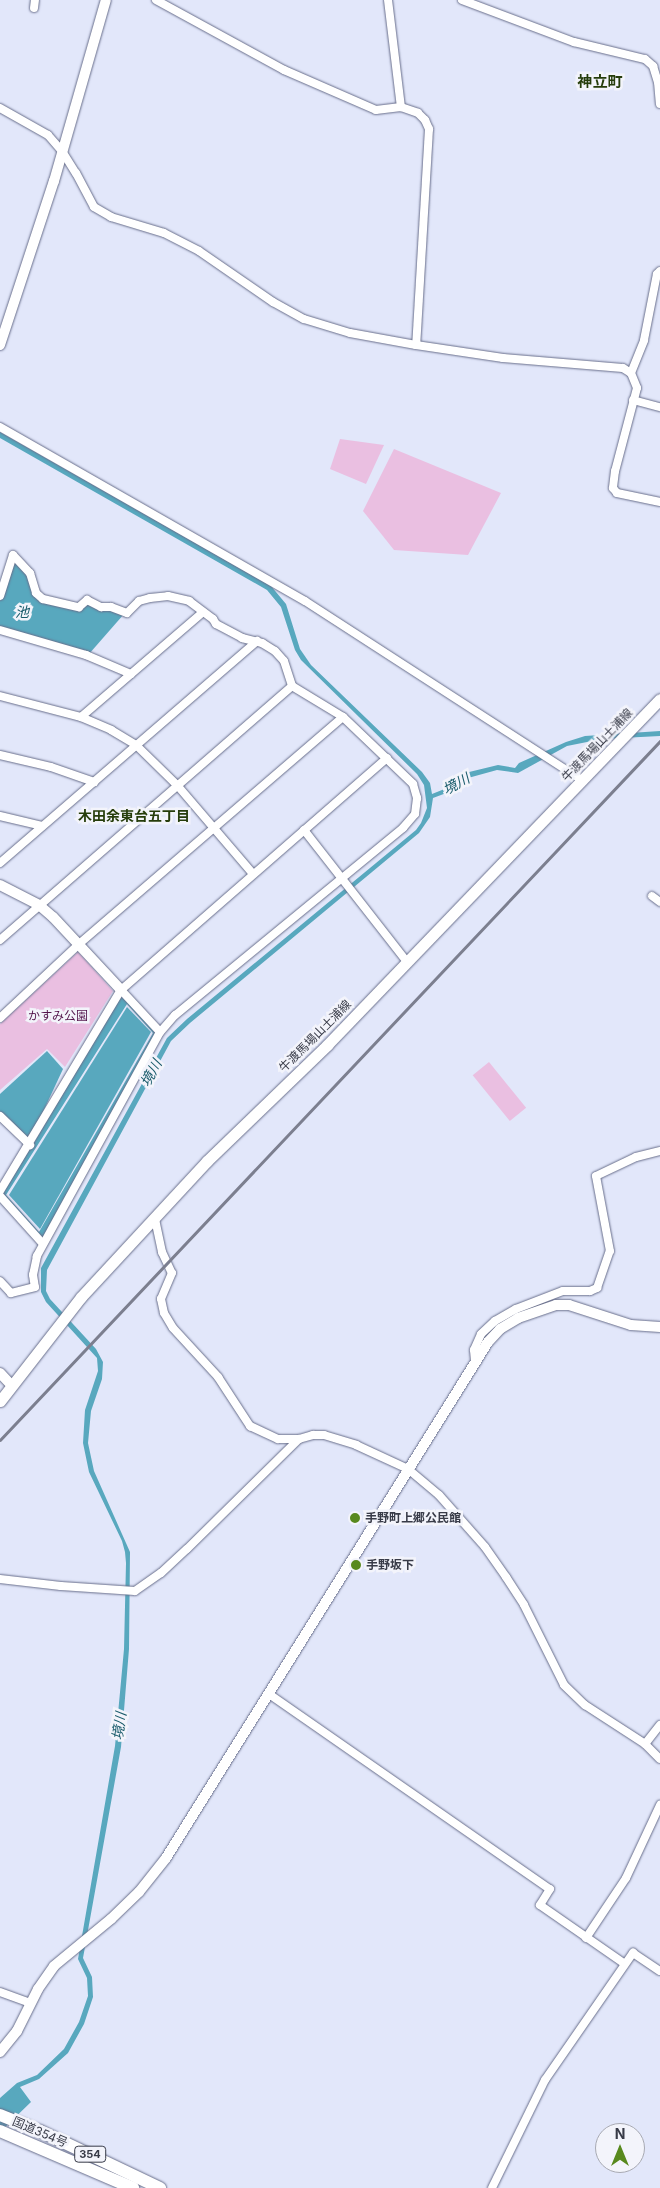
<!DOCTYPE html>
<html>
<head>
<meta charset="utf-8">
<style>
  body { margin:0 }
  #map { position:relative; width:660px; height:2188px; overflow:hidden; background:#e2e7fa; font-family:Inter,"Noto Sans JP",sans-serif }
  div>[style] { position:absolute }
  .green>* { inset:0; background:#eabfe1; transform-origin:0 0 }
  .water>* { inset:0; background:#58a8be }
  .roads { filter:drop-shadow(0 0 1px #686e8b) drop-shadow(0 0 1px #686e8b) }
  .minor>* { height:8px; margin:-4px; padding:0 4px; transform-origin:4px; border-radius:4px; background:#fff }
  .tertiary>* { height:10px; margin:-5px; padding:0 5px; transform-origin:5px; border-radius:5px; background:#fff }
  .secondary>* { height:11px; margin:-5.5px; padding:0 5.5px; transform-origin:5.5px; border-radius:5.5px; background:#fff }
  .trunk>* { height:12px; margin:-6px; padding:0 6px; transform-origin:6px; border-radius:6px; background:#fff }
  .rail>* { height:2.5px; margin:-1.25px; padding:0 1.25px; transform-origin:1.25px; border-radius:1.25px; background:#7c7f8f }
  .dots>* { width:14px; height:14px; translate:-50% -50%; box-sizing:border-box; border:2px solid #f3f4fb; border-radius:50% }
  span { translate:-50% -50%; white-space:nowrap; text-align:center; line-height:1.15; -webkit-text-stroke:5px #f3f4fb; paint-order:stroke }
  .shield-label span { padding:1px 4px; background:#f3f4fb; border:1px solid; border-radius:4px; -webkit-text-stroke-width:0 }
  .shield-label { font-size:11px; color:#383b48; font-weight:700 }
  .street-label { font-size:12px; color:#383b48 }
  .park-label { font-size:12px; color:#53154c }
  .poi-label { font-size:12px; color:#383b48; font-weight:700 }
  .left { translate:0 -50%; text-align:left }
  .water-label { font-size:14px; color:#195b6b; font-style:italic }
  .neighbourhood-label { font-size:14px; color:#263d0b; font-weight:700 }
  .quarter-label { font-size:15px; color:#263d0b; font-weight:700 }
  .north { position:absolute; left:595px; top:2123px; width:50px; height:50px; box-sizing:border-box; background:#f3f4fb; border:1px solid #a8aab3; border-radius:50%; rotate:0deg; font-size:14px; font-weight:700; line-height:20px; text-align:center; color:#383b48 }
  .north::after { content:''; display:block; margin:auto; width:18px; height:22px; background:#58891e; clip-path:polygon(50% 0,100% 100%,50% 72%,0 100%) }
</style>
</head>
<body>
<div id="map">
  <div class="green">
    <i style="clip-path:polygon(340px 439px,384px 445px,366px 484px,330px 469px)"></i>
    <i style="clip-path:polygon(394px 449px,501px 493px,468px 555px,394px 550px,363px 511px)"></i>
    <i style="clip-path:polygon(78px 952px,113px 991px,65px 1067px,47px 1049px,0 1090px,0 1024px)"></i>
    <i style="left:489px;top:1062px;width:59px;height:21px;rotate:51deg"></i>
  </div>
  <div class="water">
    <i style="clip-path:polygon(0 432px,271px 586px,286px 604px,300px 649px,311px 665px,422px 772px,430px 783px,432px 794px,447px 788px,465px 773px,498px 765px,515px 768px,519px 763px,566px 742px,585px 736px,660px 731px,660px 736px,602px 739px,567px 746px,518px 773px,497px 770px,468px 778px,449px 792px,433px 798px,430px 817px,419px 833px,190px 1023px,171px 1041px,47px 1270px,46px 1291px,50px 1299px,96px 1349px,103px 1362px,102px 1379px,91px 1411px,88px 1443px,94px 1471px,130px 1552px,129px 1649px,121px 1747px,83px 1958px,92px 1977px,93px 1997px,84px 2024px,68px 2053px,39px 2079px,20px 2087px,31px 2102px,0 2132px,0 2098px,17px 2083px,37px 2075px,64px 2049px,79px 2022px,88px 1996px,87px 1978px,78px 1959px,115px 1746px,124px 1649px,126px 1563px,125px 1552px,122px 1541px,89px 1472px,83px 1443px,85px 1410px,98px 1371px,97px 1358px,46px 1302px,41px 1292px,41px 1268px,167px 1038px,187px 1019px,416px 830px,421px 823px,427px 808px,424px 785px,417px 774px,301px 660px,295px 650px,281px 607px,267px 590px,0 438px)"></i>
    <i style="clip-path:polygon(14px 558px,28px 574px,34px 595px,78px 610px,87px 602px,124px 614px,89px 654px,0 628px,0 601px)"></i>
    <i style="clip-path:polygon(evenodd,122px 993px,157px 1032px,43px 1242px,1px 1194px,32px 1146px,122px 993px,127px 1004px,153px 1033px,39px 1232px,6px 1195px,127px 1004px)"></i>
    <i style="clip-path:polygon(127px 1007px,151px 1032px,40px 1229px,9px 1195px)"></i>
    <i style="clip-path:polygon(47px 1051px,63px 1069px,29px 1142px,0 1113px,0 1094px)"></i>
  </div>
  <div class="roads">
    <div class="minor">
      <i style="left:156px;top:0;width:146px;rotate:28.7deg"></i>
      <i style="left:284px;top:70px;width:100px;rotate:23.5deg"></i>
      <i style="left:376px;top:110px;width:25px;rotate:-7deg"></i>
      <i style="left:401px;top:107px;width:18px;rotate:19deg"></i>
      <i style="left:418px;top:113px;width:10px;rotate:45deg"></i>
      <i style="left:425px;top:120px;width:10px;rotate:66deg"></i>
      <i style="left:429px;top:129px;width:216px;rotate:93.4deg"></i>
      <i style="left:388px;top:0;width:108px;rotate:83.1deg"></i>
      <i style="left:462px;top:0;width:120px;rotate:20.6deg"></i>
      <i style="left:574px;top:42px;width:73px;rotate:13.5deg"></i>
      <i style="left:645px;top:59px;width:11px;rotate:41deg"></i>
      <i style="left:653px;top:66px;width:17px;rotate:73deg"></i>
      <i style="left:658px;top:82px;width:22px;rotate:85deg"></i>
      <i style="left:34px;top:8px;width:8px;rotate:-83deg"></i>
      <i style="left:0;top:108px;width:55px;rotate:29.4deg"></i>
      <i style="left:48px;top:135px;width:21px;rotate:49deg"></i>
      <i style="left:62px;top:151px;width:26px;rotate:58deg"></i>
      <i style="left:76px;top:173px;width:38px;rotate:62deg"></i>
      <i style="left:94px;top:207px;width:20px;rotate:30deg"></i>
      <i style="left:111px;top:217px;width:55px;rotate:16.8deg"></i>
      <i style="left:164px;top:233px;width:39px;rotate:27deg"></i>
      <i style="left:199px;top:251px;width:90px;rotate:34.6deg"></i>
      <i style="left:273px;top:302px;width:35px;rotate:29deg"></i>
      <i style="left:304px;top:319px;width:48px;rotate:16.9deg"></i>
      <i style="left:350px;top:333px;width:67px;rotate:10.3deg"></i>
      <i style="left:416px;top:345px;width:88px;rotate:8.5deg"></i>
      <i style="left:503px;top:358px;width:120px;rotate:4.8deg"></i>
      <i style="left:623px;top:368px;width:9px;rotate:32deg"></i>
      <i style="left:631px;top:373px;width:16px;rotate:68deg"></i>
      <i style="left:637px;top:388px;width:86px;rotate:104.8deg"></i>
      <i style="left:615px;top:471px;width:17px;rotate:97deg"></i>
      <i style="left:613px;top:488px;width:6px;rotate:51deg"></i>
      <i style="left:617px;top:493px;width:44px;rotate:11.8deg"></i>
      <i style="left:631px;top:373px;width:35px;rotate:-68deg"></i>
      <i style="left:644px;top:340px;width:67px;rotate:-78.9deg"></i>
      <i style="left:657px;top:274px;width:4px;rotate:-45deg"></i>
      <i style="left:633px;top:400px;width:28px;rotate:15deg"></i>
      <i style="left:0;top:427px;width:351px;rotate:29.7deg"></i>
      <i style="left:305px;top:601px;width:330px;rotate:32.9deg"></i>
      <i style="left:0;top:596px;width:43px;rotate:-72.4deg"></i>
      <i style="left:13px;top:555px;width:25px;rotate:47deg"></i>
      <i style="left:30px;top:573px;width:21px;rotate:73deg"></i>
      <i style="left:36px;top:593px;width:9px;rotate:41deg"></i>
      <i style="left:43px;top:599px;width:37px;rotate:13deg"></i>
      <i style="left:79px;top:607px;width:11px;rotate:-41deg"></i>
      <i style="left:87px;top:600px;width:16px;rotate:27deg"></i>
      <i style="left:101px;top:607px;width:10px"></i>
      <i style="left:111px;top:607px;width:17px;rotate:21deg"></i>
      <i style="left:127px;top:613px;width:17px;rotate:-45deg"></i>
      <i style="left:139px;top:601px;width:11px;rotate:-15deg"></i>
      <i style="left:150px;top:598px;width:18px;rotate:-6deg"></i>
      <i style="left:168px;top:596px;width:22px;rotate:13deg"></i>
      <i style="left:189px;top:601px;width:30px;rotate:37deg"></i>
      <i style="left:213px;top:619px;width:6px;rotate:59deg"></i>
      <i style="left:216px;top:624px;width:30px;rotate:28deg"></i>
      <i style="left:242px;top:638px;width:21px;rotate:14deg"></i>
      <i style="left:262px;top:643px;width:15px;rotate:32deg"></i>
      <i style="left:275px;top:651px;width:13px;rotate:48deg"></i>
      <i style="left:284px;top:661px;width:26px;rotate:72deg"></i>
      <i style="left:292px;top:686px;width:60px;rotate:31.3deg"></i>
      <i style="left:343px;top:717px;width:97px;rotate:43.7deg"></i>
      <i style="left:413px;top:784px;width:15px;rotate:74deg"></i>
      <i style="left:417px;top:798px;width:16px;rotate:97deg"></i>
      <i style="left:415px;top:814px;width:18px;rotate:131deg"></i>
      <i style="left:403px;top:828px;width:295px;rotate:140.6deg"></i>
      <i style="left:175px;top:1015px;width:23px;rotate:131deg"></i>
      <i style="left:160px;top:1032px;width:256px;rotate:118.8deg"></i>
      <i style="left:37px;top:1256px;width:19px;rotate:102deg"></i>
      <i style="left:33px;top:1275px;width:12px;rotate:81deg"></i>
      <i style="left:35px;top:1287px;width:25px;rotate:166deg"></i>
      <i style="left:11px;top:1293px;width:16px;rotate:-133deg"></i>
      <i style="left:0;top:630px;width:90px;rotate:16.2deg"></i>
      <i style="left:86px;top:655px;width:49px;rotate:22.9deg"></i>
      <i style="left:0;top:696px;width:84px;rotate:14.5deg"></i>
      <i style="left:81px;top:717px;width:33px;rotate:23deg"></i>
      <i style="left:111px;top:730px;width:29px;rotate:31deg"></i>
      <i style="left:136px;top:745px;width:57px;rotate:44.3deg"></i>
      <i style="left:177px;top:785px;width:117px;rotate:49.5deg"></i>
      <i style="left:81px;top:717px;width:161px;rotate:-40.7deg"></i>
      <i style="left:0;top:755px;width:52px;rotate:13.2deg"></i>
      <i style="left:51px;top:767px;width:46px;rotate:19.2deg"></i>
      <i style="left:0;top:816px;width:43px;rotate:13.4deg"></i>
      <i style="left:304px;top:830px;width:167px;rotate:52deg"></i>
      <i style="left:0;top:863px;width:340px;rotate:-40.8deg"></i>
      <i style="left:652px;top:896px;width:10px;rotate:37deg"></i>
      <i style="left:0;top:940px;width:387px;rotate:-41deg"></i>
      <i style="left:121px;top:990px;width:57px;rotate:47.1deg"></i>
      <i style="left:0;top:1018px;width:108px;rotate:-43.1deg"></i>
      <i style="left:79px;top:944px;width:348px;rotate:-40.7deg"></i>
      <i style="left:0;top:1116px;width:42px;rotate:44deg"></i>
      <i style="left:0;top:1191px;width:235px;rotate:-59deg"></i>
      <i style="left:121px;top:990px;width:353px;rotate:-41.1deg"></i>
      <i style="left:0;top:1196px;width:64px;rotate:48.1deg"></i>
      <i style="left:155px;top:1219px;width:34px;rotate:78deg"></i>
      <i style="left:162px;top:1252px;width:23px;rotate:65deg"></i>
      <i style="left:172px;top:1273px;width:28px;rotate:113deg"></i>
      <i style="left:161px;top:1299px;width:14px;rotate:78deg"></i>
      <i style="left:164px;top:1313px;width:17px;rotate:59deg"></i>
      <i style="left:173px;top:1328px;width:67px;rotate:47.4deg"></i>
      <i style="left:218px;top:1377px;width:59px;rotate:56.9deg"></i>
      <i style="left:250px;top:1426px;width:31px;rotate:25deg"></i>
      <i style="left:278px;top:1439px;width:21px"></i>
      <i style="left:475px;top:1361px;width:11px;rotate:-95deg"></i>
      <i style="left:474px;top:1350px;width:17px;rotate:-66deg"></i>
      <i style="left:481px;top:1334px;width:19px;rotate:-43deg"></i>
      <i style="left:495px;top:1321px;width:24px;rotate:-30deg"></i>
      <i style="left:516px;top:1309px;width:50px;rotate:-21deg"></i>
      <i style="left:563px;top:1291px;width:27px"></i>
      <i style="left:590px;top:1291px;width:8px;rotate:-23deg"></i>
      <i style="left:597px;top:1288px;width:39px;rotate:-71deg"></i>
      <i style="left:610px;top:1251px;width:76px;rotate:-100.6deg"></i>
      <i style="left:596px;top:1176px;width:44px;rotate:-25.4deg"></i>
      <i style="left:636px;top:1157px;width:25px;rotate:-14deg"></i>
      <i style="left:0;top:1579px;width:61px;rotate:6.5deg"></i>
      <i style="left:61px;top:1586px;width:74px;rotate:3.9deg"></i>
      <i style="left:135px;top:1591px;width:32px;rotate:-35deg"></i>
      <i style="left:161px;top:1573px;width:35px;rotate:-43deg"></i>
      <i style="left:187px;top:1549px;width:157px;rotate:-44.5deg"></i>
      <i style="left:299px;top:1439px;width:15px;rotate:-16deg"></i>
      <i style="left:313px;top:1435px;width:11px"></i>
      <i style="left:324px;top:1435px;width:34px;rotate:17deg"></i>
      <i style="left:356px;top:1445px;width:57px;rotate:24.8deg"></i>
      <i style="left:408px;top:1469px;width:40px;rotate:40deg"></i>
      <i style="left:439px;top:1495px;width:69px;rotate:48.5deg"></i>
      <i style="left:485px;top:1547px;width:37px;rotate:55deg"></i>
      <i style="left:506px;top:1577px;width:33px;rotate:57deg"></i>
      <i style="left:524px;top:1605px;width:89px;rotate:63.4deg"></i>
      <i style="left:564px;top:1685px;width:29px;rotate:44deg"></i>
      <i style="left:585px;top:1705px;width:72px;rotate:33deg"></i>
      <i style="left:645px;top:1744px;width:21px;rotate:45deg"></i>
      <i style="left:269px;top:1694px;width:342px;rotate:34.8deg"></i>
      <i style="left:550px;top:1889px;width:19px;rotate:122deg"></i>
      <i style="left:540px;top:1905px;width:103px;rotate:34.8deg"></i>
      <i style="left:645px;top:1744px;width:24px;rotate:-52deg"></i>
      <i style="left:586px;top:1938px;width:72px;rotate:-56.3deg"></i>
      <i style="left:626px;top:1878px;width:81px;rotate:-65deg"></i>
      <i style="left:0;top:1992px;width:33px;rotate:20deg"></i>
      <i style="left:492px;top:2188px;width:120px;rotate:-63.9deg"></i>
      <i style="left:545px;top:2080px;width:155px;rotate:-55.3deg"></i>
      <i style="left:633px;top:1953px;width:32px;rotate:34deg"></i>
    </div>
    <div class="tertiary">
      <i style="left:0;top:345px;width:173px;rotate:-71.8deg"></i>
      <i style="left:54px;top:181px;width:188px;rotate:-74deg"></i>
      <i style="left:0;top:885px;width:44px;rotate:27.1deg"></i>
      <i style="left:39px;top:905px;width:18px;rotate:41deg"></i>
      <i style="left:53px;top:917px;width:100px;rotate:47deg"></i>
      <i style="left:0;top:1373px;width:16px;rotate:47deg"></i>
      <i style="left:0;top:2052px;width:27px;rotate:-51deg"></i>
      <i style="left:17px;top:2031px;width:47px;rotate:-63.4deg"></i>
      <i style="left:38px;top:1989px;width:28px;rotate:-55deg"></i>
      <i style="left:54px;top:1966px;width:74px;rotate:-39.5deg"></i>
      <i style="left:111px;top:1919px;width:39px;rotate:-44deg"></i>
      <i style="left:139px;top:1892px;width:43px;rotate:-51.5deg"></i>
      <i style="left:166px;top:1858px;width:608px;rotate:-58.03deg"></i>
      <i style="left:488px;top:1342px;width:18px;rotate:-47deg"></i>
      <i style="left:500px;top:1329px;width:21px;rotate:-31deg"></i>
      <i style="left:518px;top:1318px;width:40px;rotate:-18.9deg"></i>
      <i style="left:556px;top:1305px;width:13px"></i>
      <i style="left:569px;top:1305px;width:65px;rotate:17.9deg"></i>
      <i style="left:631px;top:1325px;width:29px;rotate:4deg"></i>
    </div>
    <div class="secondary">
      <i style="left:0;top:1401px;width:132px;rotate:-52.1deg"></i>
      <i style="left:81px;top:1297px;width:185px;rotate:-47.2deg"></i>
      <i style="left:207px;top:1161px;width:167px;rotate:-44deg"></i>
      <i style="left:327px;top:1045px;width:480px;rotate:-46.1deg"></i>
    </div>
    <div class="trunk">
      <i style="left:0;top:2115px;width:43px;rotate:21.8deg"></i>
      <i style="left:40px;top:2131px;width:133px;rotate:25.4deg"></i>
      <i style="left:0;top:2131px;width:145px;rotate:23.2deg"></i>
    </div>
  </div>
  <div class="rail">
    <i style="left:0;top:1440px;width:961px;rotate:-46.64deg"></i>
  </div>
  <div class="dots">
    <i style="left:355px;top:1518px;background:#58891e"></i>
    <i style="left:356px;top:1565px;background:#58891e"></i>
  </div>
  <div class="shield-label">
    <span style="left:90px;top:2154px">354</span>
  </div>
  <div class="street-label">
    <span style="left:597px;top:745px;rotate:-46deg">牛渡馬場山土浦線</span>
    <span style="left:315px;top:1036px;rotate:-45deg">牛渡馬場山土浦線</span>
    <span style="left:40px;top:2132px;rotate:23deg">国道354号</span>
  </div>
  <div class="park-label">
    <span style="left:58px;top:1016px">かすみ公園</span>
  </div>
  <div class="poi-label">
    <span class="left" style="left:365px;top:1518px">手野町上郷公民館</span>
    <span class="left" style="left:366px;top:1565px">手野坂下</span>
  </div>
  <div class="water-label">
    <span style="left:22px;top:612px">池</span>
    <span style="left:456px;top:784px;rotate:-29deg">境川</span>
    <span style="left:151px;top:1073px;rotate:-61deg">境川</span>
    <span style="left:119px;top:1726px;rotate:-82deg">境川</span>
  </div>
  <div class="neighbourhood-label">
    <span style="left:134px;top:816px">木田余東台五丁目</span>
  </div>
  <div class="quarter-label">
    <span style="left:600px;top:82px">神立町</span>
  </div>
  <div class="north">N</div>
</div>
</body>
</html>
